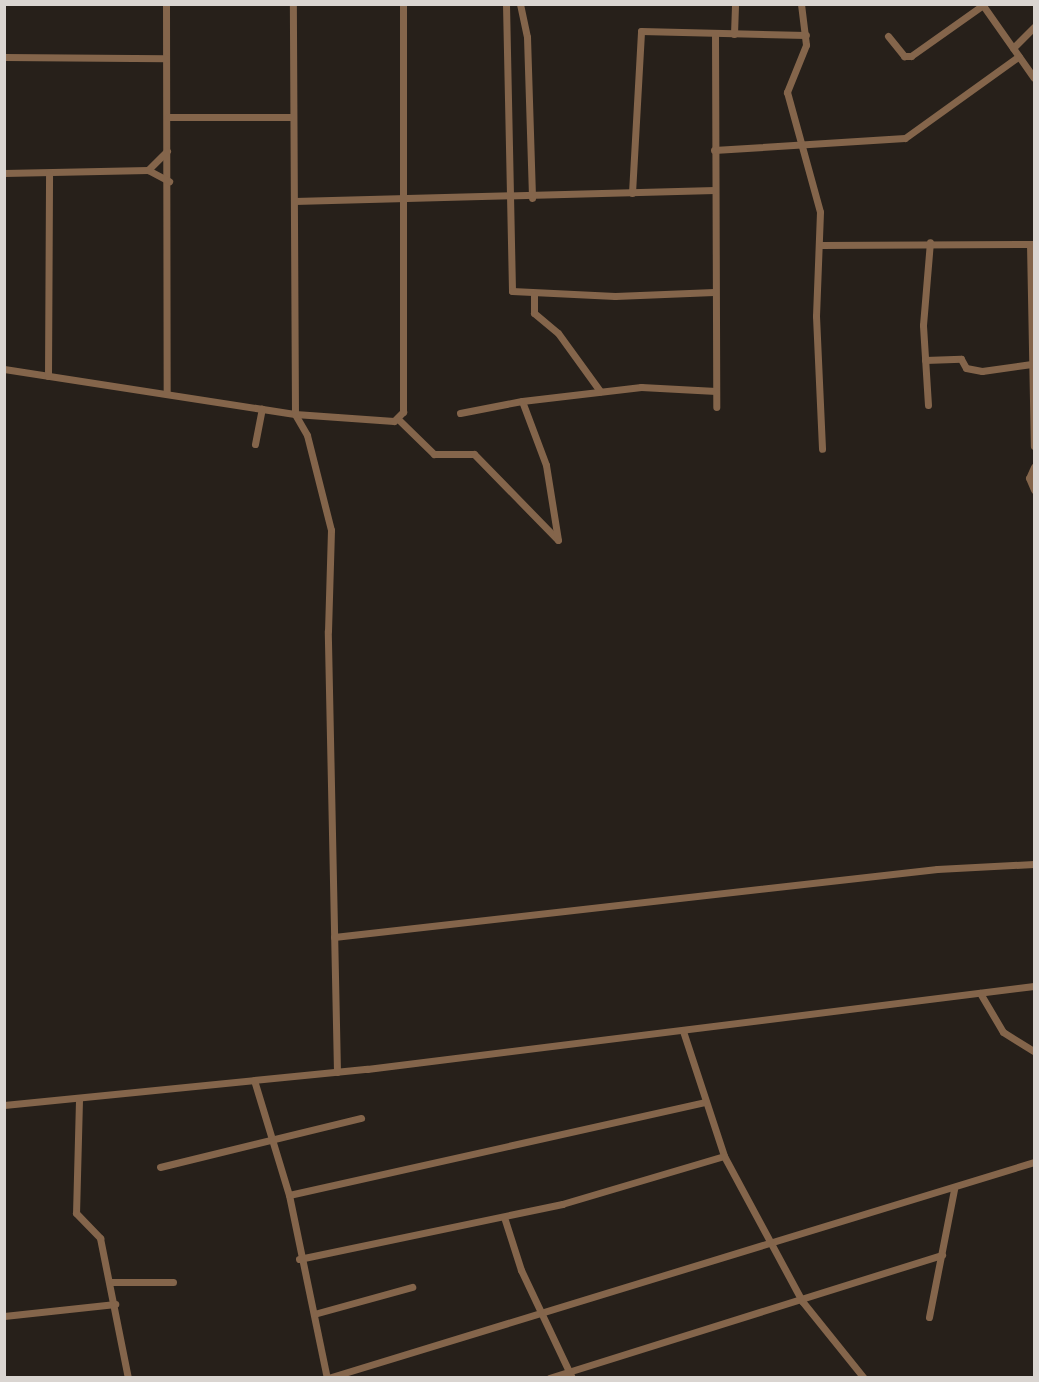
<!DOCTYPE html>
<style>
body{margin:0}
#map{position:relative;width:1039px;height:1382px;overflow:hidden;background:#27201a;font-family:Manrope,sans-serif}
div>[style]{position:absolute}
.minor>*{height:7px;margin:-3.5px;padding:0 3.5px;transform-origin:3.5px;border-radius:3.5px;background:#84654b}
span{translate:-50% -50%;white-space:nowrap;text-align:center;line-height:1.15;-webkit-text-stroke:6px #0e0b08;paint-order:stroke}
.frame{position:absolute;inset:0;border:6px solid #dad5d1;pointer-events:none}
</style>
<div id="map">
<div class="minor">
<div style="left:166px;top:4px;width:390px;rotate:89.9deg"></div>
<div style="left:506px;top:4px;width:287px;rotate:88.8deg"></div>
<div style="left:512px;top:291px;width:103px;rotate:2.8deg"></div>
<div style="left:615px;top:296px;width:99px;rotate:-2.3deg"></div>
<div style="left:520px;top:4px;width:34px;rotate:78deg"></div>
<div style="left:527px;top:37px;width:161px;rotate:88.2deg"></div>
<div style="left:801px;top:4px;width:41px;rotate:83deg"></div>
<div style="left:806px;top:45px;width:51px;rotate:112deg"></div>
<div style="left:787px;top:92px;width:124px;rotate:74.6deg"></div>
<div style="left:820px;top:212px;width:104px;rotate:92.2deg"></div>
<div style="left:816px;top:316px;width:133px;rotate:87.4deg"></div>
<div style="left:982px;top:4px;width:90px;rotate:54.9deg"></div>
<div style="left:715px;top:33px;width:374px;rotate:89.8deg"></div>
<div style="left:734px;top:34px;width:30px;rotate:-88deg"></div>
<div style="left:888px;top:36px;width:26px;rotate:51deg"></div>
<div style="left:904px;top:56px;width:7px"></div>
<div style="left:911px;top:56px;width:88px;rotate:-35.3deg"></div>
<div style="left:1013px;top:48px;width:30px;rotate:-45deg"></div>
<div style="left:4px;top:57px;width:162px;rotate:0.4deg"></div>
<div style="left:168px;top:117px;width:125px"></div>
<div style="left:714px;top:150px;width:191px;rotate:-3.6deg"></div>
<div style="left:905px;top:138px;width:140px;rotate:-35.7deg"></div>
<div style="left:167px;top:151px;width:27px;rotate:135deg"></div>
<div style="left:148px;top:170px;width:24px;rotate:28deg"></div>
<div style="left:4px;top:173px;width:144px;rotate:-1.2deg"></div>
<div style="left:632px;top:193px;width:162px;rotate:-86.8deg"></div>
<div style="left:641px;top:31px;width:165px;rotate:1.4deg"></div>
<div style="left:294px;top:201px;width:421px;rotate:-1.5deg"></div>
<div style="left:1030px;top:244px;width:202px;rotate:88.9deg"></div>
<div style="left:821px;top:245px;width:213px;rotate:-0.3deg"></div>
<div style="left:534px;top:294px;width:19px;rotate:90deg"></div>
<div style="left:534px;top:313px;width:31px;rotate:40deg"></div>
<div style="left:558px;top:333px;width:72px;rotate:54.1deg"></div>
<div style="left:925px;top:360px;width:36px;rotate:-2deg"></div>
<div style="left:961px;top:359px;width:10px;rotate:61deg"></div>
<div style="left:966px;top:368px;width:16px;rotate:11deg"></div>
<div style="left:982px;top:371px;width:50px;rotate:-8deg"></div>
<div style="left:4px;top:369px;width:294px;rotate:8.8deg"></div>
<div style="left:295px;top:414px;width:410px;rotate:-90.3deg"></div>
<div style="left:48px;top:376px;width:203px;rotate:-89.7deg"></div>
<div style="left:928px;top:405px;width:80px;rotate:-93.6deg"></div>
<div style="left:923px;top:325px;width:83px;rotate:-85.2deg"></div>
<div style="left:460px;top:413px;width:63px;rotate:-11deg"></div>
<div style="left:399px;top:420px;width:49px;rotate:44.2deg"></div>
<div style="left:434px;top:454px;width:40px"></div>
<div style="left:474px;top:454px;width:120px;rotate:45.7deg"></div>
<div style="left:255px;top:444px;width:36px;rotate:-79deg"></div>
<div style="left:1034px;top:467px;width:12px;rotate:114deg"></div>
<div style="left:1029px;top:478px;width:13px;rotate:67deg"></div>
<div style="left:558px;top:540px;width:76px;rotate:-99.1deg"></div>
<div style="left:546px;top:465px;width:68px;rotate:-110.6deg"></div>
<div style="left:522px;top:401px;width:120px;rotate:-6.7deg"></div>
<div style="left:641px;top:387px;width:75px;rotate:3.1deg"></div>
<div style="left:334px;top:937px;width:607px;rotate:-6.43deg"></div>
<div style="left:937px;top:869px;width:97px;rotate:-3deg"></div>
<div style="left:980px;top:993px;width:45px;rotate:59.5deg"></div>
<div style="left:1003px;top:1032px;width:36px;rotate:32deg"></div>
<div style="left:683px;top:1031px;width:132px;rotate:71.8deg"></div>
<div style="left:724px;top:1156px;width:165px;rotate:61.7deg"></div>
<div style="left:802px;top:1301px;width:99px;rotate:51.2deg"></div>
<div style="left:337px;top:1072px;width:441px;rotate:-91.2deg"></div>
<div style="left:328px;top:631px;width:101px;rotate:-88.3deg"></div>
<div style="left:331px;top:530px;width:98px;rotate:-104.2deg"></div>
<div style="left:307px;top:435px;width:24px;rotate:-120deg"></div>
<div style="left:295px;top:414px;width:99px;rotate:4deg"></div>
<div style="left:394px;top:421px;width:13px;rotate:-45deg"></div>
<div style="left:403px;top:412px;width:408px;rotate:-90deg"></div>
<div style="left:254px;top:1080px;width:120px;rotate:73.1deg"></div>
<div style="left:289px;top:1195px;width:187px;rotate:78.3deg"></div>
<div style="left:79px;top:1100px;width:113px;rotate:91.5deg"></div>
<div style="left:76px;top:1213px;width:35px;rotate:46deg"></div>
<div style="left:100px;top:1238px;width:143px;rotate:78.7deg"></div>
<div style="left:4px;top:1105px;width:365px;rotate:-5.7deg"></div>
<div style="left:367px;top:1069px;width:672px;rotate:-7.09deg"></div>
<div style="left:160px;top:1167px;width:207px;rotate:-13.7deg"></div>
<div style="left:289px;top:1195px;width:427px;rotate:-12.6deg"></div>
<div style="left:504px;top:1217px;width:56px;rotate:72.2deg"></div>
<div style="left:521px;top:1270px;width:119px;rotate:64.7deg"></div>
<div style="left:299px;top:1259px;width:269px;rotate:-11.8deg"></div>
<div style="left:562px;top:1204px;width:169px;rotate:-16.5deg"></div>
<div style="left:110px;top:1282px;width:63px"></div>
<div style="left:314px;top:1314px;width:102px;rotate:-15.4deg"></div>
<div style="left:4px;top:1316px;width:112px;rotate:-6.2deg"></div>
<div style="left:929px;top:1317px;width:130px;rotate:-78.9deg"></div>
<div style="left:328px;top:1378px;width:738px;rotate:-17.01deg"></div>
<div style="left:549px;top:1378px;width:412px;rotate:-17.4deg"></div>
</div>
<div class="frame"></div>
</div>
